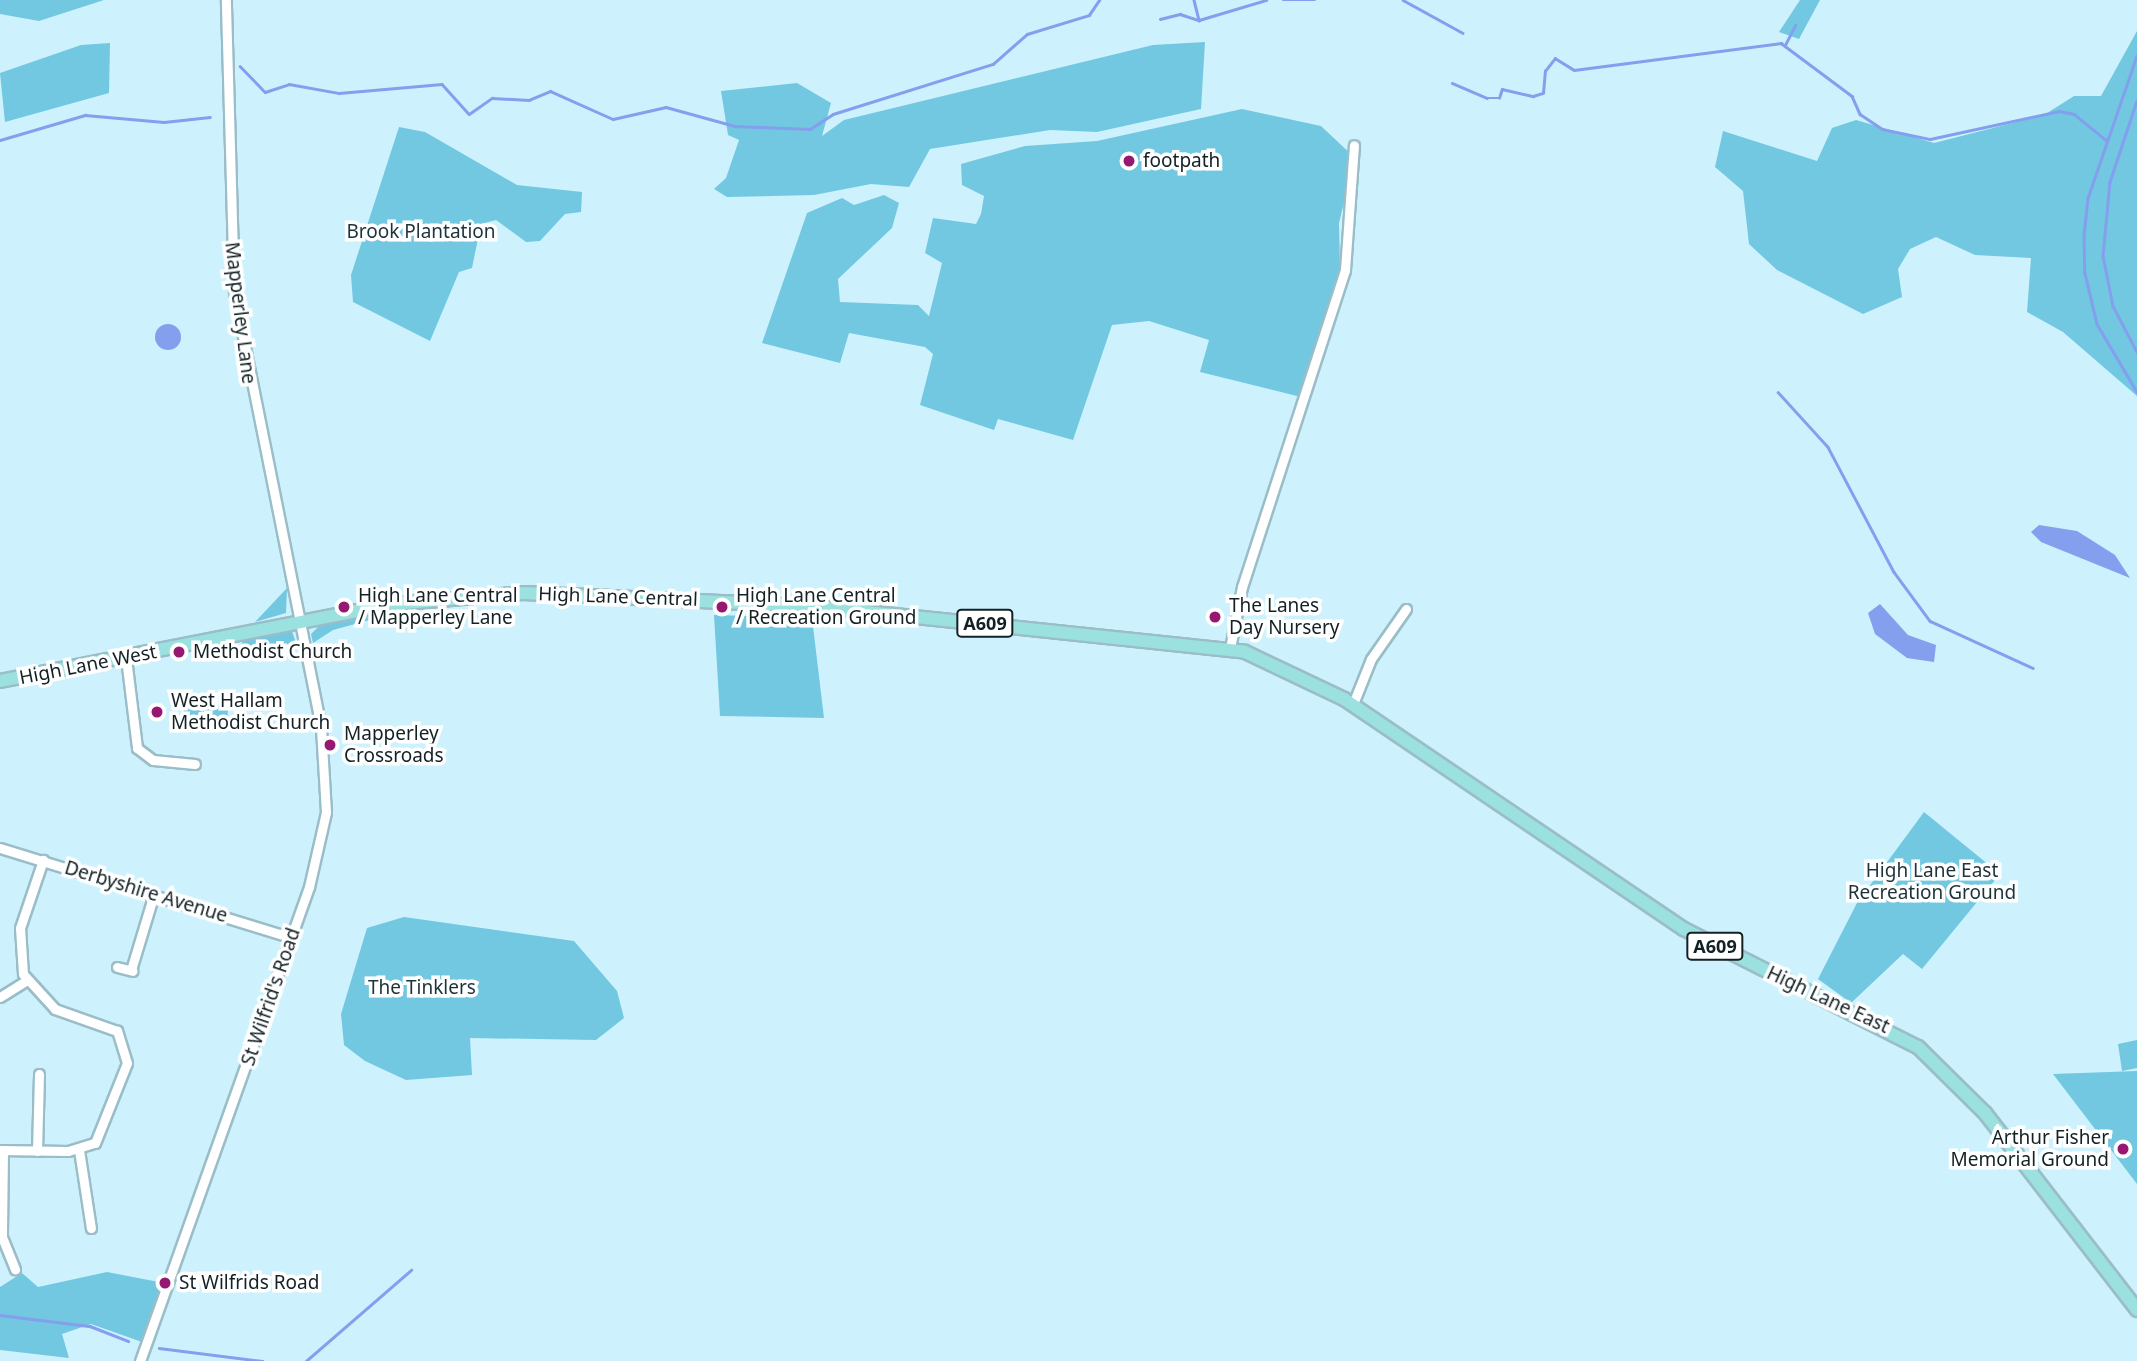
<!DOCTYPE html>
<style>
body{margin:0}
#map{position:relative;width:2137px;height:1361px;overflow:hidden;background:#cdf2fd;font-family:"Noto Sans",sans-serif}
div>[style]{position:absolute}
.green>*{inset:0;background:#72c8e0}
.water>*{inset:0;background:#839fee}
.round{border-radius:50%}
.stream>*{height:2.5px;margin:-1.25px;padding:0 1.25px;transform-origin:1.25px;border-radius:1.25px;background:#839fee}
.roads{filter:drop-shadow(2px 0 #9abdc8) drop-shadow(-2px 0 #9abdc8) drop-shadow(0 2px #9abdc8) drop-shadow(0 -2px #9abdc8)}
.minor>*{height:9px;margin:-4.5px;padding:0 4.5px;transform-origin:4.5px;border-radius:4.5px;background:#fff}
.major>*{height:12px;margin:-6px;padding:0 6px;transform-origin:6px;border-radius:6px;background:#9be1df}
.dots>*{width:19px;height:19px;translate:-50% -50%;box-sizing:border-box;border:4px solid #fff;border-radius:50%}
span{translate:-50% -50%;white-space:nowrap;text-align:center;line-height:1.15;-webkit-text-stroke:7px #fff;paint-order:stroke}
.shield-label span{padding:2px 5px;background:#fff;border:2px solid;border-radius:5px;-webkit-text-stroke-width:0}
.shield-label{font-size:18px;color:#132125;font-weight:700}
.poi-label{font-size:19px;color:#132125}
.left{translate:0 -50%;text-align:left}
.right{translate:-100% -50%;text-align:right}
.park-label{font-size:19px;color:#1d3339}
.street-label{font-size:19px;color:#132125}
</style>
<div id="map">
<div class="green">
<div style="clip-path:polygon(0 0,104px 0,39px 21px,0 14px)"></div>
<div style="clip-path:polygon(1800px 0,1820px 0,1799px 39px,1779px 32px)"></div>
<div style="clip-path:polygon(2137px 31px,2137px 396px,2063px 332px,2027px 312px,2031px 258px,1975px 255px,1936px 237px,1910px 249px,1898px 269px,1902px 297px,1863px 314px,1777px 270px,1749px 244px,1743px 191px,1715px 167px,1723px 131px,1817px 161px,1832px 128px,1856px 120px,1934px 143px,2044px 115px,2074px 96px,2101px 96px)"></div>
<div style="clip-path:polygon(1205px 42px,1201px 109px,1097px 132px,1050px 130px,930px 149px,909px 187px,871px 184px,814px 195px,727px 197px,714px 189px,726px 178px,739px 140px,728px 135px,721px 91px,797px 83px,831px 103px,822px 136px,844px 120px,1153px 45px)"></div>
<div style="clip-path:polygon(110px 43px,109px 93px,5px 122px,0 73px,81px 45px)"></div>
<div style="clip-path:polygon(1242px 109px,1321px 126px,1355px 158px,1339px 223px,1340px 268px,1301px 397px,1200px 372px,1209px 340px,1149px 321px,1112px 325px,1073px 440px,998px 419px,994px 430px,920px 405px,933px 354px,925px 347px,849px 333px,840px 363px,762px 343px,807px 213px,842px 198px,854px 205px,884px 195px,899px 203px,892px 228px,838px 279px,840px 302px,918px 305px,929px 316px,942px 263px,925px 253px,933px 218px,976px 224px,981px 214px,984px 196px,962px 185px,961px 164px,1025px 146px,1097px 141px)"></div>
<div style="clip-path:polygon(399px 127px,425px 132px,517px 185px,582px 192px,581px 212px,565px 214px,540px 241px,526px 242px,496px 220px,481px 224px,472px 268px,459px 272px,430px 341px,353px 302px,351px 275px)"></div>
<div style="clip-path:polygon(287px 588px,286px 613px,255px 622px)"></div>
<div style="clip-path:polygon(399px 612px,333px 630px,313px 643px,311px 634px,319px 626px)"></div>
<div style="clip-path:polygon(714px 615px,812px 618px,824px 718px,720px 716px)"></div>
<div style="clip-path:polygon(292px 631px,296px 643px,243px 650px,242px 641px)"></div>
<div style="clip-path:polygon(204px 703px,228px 707px,227px 727px,183px 725px,184px 706px,203px 712px)"></div>
<div style="clip-path:polygon(1924px 812px,2000px 874px,1922px 969px,1903px 954px,1851px 1003px,1818px 979px,1857px 903px)"></div>
<div style="clip-path:polygon(404px 917px,574px 941px,617px 991px,624px 1018px,596px 1040px,470px 1038px,472px 1075px,406px 1080px,365px 1061px,344px 1045px,341px 1014px,367px 928px)"></div>
<div style="clip-path:polygon(2137px 1040px,2137px 1068px,2122px 1071px,2118px 1044px)"></div>
<div style="clip-path:polygon(2137px 1071px,2137px 1184px,2053px 1074px)"></div>
<div style="clip-path:polygon(22px 1273px,38px 1287px,107px 1272px,164px 1283px,142px 1342px,91px 1324px,62px 1334px,69px 1358px,0 1350px,0 1287px)"></div>
</div>
<div class="water">
<div class="round" style="left:155px;top:324px;width:26px;height:26px"></div>
<div style="clip-path:polygon(2039px 525px,2077px 531px,2115px 555px,2130px 578px,2041px 542px,2031px 532px)"></div>
<div style="clip-path:polygon(1880px 604px,1908px 635px,1936px 645px,1934px 662px,1907px 658px,1875px 634px,1868px 613px)"></div>
</div>
<div class="stream">
<div style="left:1194px;top:0;width:21px;rotate:76deg"></div>
<div style="left:1283px;top:0;width:32px"></div>
<div style="left:1403px;top:0;width:68px;rotate:28.8deg"></div>
<div style="left:1160px;top:19px;width:21px;rotate:-14deg"></div>
<div style="left:1180px;top:14px;width:20px;rotate:18deg"></div>
<div style="left:1199px;top:20px;width:70px;rotate:-16.6deg"></div>
<div style="left:1785px;top:45px;width:22px;rotate:-63deg"></div>
<div style="left:2137px;top:56px;width:150px;rotate:109deg"></div>
<div style="left:2088px;top:198px;width:36px;rotate:96deg"></div>
<div style="left:2084px;top:234px;width:39px;rotate:89deg"></div>
<div style="left:2085px;top:273px;width:52px;rotate:76.8deg"></div>
<div style="left:2097px;top:324px;width:79px;rotate:59.5deg"></div>
<div style="left:240px;top:66px;width:36px;rotate:46deg"></div>
<div style="left:265px;top:92px;width:25px;rotate:-18deg"></div>
<div style="left:289px;top:84px;width:51px;rotate:10.2deg"></div>
<div style="left:339px;top:93px;width:103px;rotate:-5deg"></div>
<div style="left:442px;top:84px;width:40px;rotate:48deg"></div>
<div style="left:469px;top:114px;width:28px;rotate:-35deg"></div>
<div style="left:492px;top:98px;width:37px;rotate:3deg"></div>
<div style="left:529px;top:100px;width:23px;rotate:-23deg"></div>
<div style="left:550px;top:91px;width:69px;rotate:24deg"></div>
<div style="left:613px;top:119px;width:54px;rotate:-12.8deg"></div>
<div style="left:666px;top:107px;width:72px;rotate:15.4deg"></div>
<div style="left:735px;top:126px;width:75px;rotate:2.3deg"></div>
<div style="left:810px;top:129px;width:27px;rotate:-33deg"></div>
<div style="left:833px;top:114px;width:168px;rotate:-17.4deg"></div>
<div style="left:993px;top:64px;width:45px;rotate:-41.4deg"></div>
<div style="left:1027px;top:34px;width:65px;rotate:-17deg"></div>
<div style="left:1089px;top:15px;width:18px;rotate:-56deg"></div>
<div style="left:1452px;top:83px;width:38px;rotate:23deg"></div>
<div style="left:1487px;top:98px;width:12px"></div>
<div style="left:1499px;top:98px;width:9px;rotate:-72deg"></div>
<div style="left:1502px;top:89px;width:32px;rotate:13deg"></div>
<div style="left:1533px;top:96px;width:10px;rotate:-17deg"></div>
<div style="left:1543px;top:93px;width:22px;rotate:-85deg"></div>
<div style="left:1545px;top:71px;width:16px;rotate:-52deg"></div>
<div style="left:1555px;top:58px;width:22px;rotate:32deg"></div>
<div style="left:1574px;top:70px;width:209px;rotate:-7.4deg"></div>
<div style="left:1781px;top:43px;width:89px;rotate:36.7deg"></div>
<div style="left:1852px;top:96px;width:20px;rotate:66deg"></div>
<div style="left:1860px;top:114px;width:27px;rotate:34deg"></div>
<div style="left:1882px;top:129px;width:49px;rotate:11.8deg"></div>
<div style="left:1930px;top:139px;width:132px;rotate:-12.2deg"></div>
<div style="left:2059px;top:111px;width:15px;rotate:11deg"></div>
<div style="left:2074px;top:114px;width:41px;rotate:39.1deg"></div>
<div style="left:2137px;top:101px;width:85px;rotate:108.4deg"></div>
<div style="left:2110px;top:182px;width:74px;rotate:95.4deg"></div>
<div style="left:2103px;top:256px;width:51px;rotate:78.7deg"></div>
<div style="left:2113px;top:306px;width:52px;rotate:62.4deg"></div>
<div style="left:0;top:140px;width:89px;rotate:-16.4deg"></div>
<div style="left:85px;top:115px;width:79px;rotate:5.1deg"></div>
<div style="left:164px;top:122px;width:46px;rotate:-6.2deg"></div>
<div style="left:1778px;top:392px;width:74px;rotate:47.7deg"></div>
<div style="left:1828px;top:447px;width:141px;rotate:62.2deg"></div>
<div style="left:1894px;top:572px;width:61px;rotate:53.7deg"></div>
<div style="left:1930px;top:621px;width:113px;rotate:24.5deg"></div>
<div style="left:0;top:1315px;width:91px;rotate:7deg"></div>
<div style="left:90px;top:1326px;width:41px;rotate:21.5deg"></div>
<div style="left:159px;top:1348px;width:104px;rotate:7.2deg"></div>
<div style="left:306px;top:1361px;width:139px;rotate:-40.9deg"></div>
</div>
<div class="roads">
<div class="minor">
<div style="left:1230px;top:648px;width:62px;rotate:-78.9deg"></div>
<div style="left:1242px;top:587px;width:333px;rotate:-72deg"></div>
<div style="left:1345px;top:270px;width:125px;rotate:-85.9deg"></div>
<div style="left:126px;top:658px;width:91px;rotate:83deg"></div>
<div style="left:137px;top:748px;width:20px;rotate:37deg"></div>
<div style="left:153px;top:760px;width:42px;rotate:5.4deg"></div>
<div style="left:1353px;top:704px;width:48px;rotate:-68.2deg"></div>
<div style="left:1371px;top:659px;width:61px;rotate:-55deg"></div>
<div style="left:0;top:848px;width:306px;rotate:17.1deg"></div>
<div style="left:117px;top:967px;width:16px;rotate:14deg"></div>
<div style="left:131px;top:970px;width:79px;rotate:-73.2deg"></div>
<div style="left:0;top:997px;width:32px;rotate:-32deg"></div>
<div style="left:0;top:1150px;width:68px;rotate:0.8deg"></div>
<div style="left:68px;top:1151px;width:28px;rotate:-17deg"></div>
<div style="left:95px;top:1143px;width:86px;rotate:-68.2deg"></div>
<div style="left:127px;top:1063px;width:34px;rotate:-107deg"></div>
<div style="left:117px;top:1031px;width:66px;rotate:-160.5deg"></div>
<div style="left:55px;top:1009px;width:47px;rotate:-132.4deg"></div>
<div style="left:23px;top:974px;width:46px;rotate:-93.7deg"></div>
<div style="left:20px;top:928px;width:72px;rotate:-71.3deg"></div>
<div style="left:3px;top:1150px;width:87px;rotate:90.7deg"></div>
<div style="left:2px;top:1237px;width:35px;rotate:68deg"></div>
<div style="left:79px;top:1150px;width:79px;rotate:81.3deg"></div>
<div style="left:37px;top:1151px;width:77px;rotate:-88.5deg"></div>
<div style="left:140px;top:1361px;width:503px;rotate:-70.38deg"></div>
<div style="left:309px;top:887px;width:77px;rotate:-77.2deg"></div>
<div style="left:326px;top:812px;width:85px;rotate:-93.4deg"></div>
<div style="left:321px;top:727px;width:444px;rotate:-101.3deg"></div>
<div style="left:234px;top:292px;width:292px;rotate:-91.6deg"></div>
</div>
<div class="major">
<div style="left:0;top:681px;width:400px;rotate:-11.1deg"></div>
<div style="left:393px;top:604px;width:130px;rotate:-4.8deg"></div>
<div style="left:523px;top:593px;width:287px;rotate:2.6deg"></div>
<div style="left:810px;top:606px;width:437px;rotate:6deg"></div>
<div style="left:1245px;top:652px;width:110px;rotate:25.4deg"></div>
<div style="left:1344px;top:699px;width:410px;rotate:34.1deg"></div>
<div style="left:1684px;top:929px;width:262px;rotate:26.8deg"></div>
<div style="left:1918px;top:1047px;width:94px;rotate:44.6deg"></div>
<div style="left:1985px;top:1113px;width:249px;rotate:52.3deg"></div>
</div>
</div>
<div class="dots">
<div style="left:1129px;top:161px;background:#961871"></div>
<div style="left:344px;top:607px;background:#961871"></div>
<div style="left:722px;top:607px;background:#961871"></div>
<div style="left:1215px;top:617px;background:#961871"></div>
<div style="left:179px;top:652px;background:#961871"></div>
<div style="left:157px;top:712px;background:#961871"></div>
<div style="left:330px;top:745px;background:#961871"></div>
<div style="left:2123px;top:1149px;background:#961871"></div>
<div style="left:165px;top:1283px;background:#961871"></div>
</div>
<div class="shield-label">
<span style="left:985px;top:623px">A609</span>
<span style="left:1715px;top:946px">A609</span>
</div>
<div class="poi-label">
<span class="left" style="left:1143px;top:161px">footpath</span>
<span class="left" style="left:358px;top:607px">High Lane Central<br>/ Mapperley Lane</span>
<span class="left" style="left:736px;top:607px">High Lane Central<br>/ Recreation Ground</span>
<span class="left" style="left:1229px;top:617px">The Lanes<br>Day Nursery</span>
<span class="left" style="left:193px;top:652px">Methodist Church</span>
<span class="left" style="left:171px;top:712px">West Hallam<br>Methodist Church</span>
<span class="left" style="left:344px;top:745px">Mapperley<br>Crossroads</span>
<span class="right" style="left:2109px;top:1149px">Arthur Fisher<br>Memorial Ground</span>
<span class="left" style="left:179px;top:1283px">St Wilfrids Road</span>
</div>
<div class="park-label">
<span style="left:421px;top:232px">Brook Plantation</span>
<span style="left:1932px;top:882px">High Lane East<br>Recreation Ground</span>
<span style="left:422px;top:988px">The Tinklers</span>
</div>
<div class="street-label">
<span style="left:240px;top:313px;rotate:83deg">Mapperley Lane</span>
<span style="left:618px;top:597px;rotate:2deg">High Lane Central</span>
<span style="left:88px;top:665px;rotate:-11deg">High Lane West</span>
<span style="left:146px;top:892px;rotate:17deg">Derbyshire Avenue</span>
<span style="left:271px;top:997px;rotate:-71deg">St Wilfrid's Road</span>
<span style="left:1828px;top:1000px;rotate:25deg">High Lane East</span>
</div>
</div>
